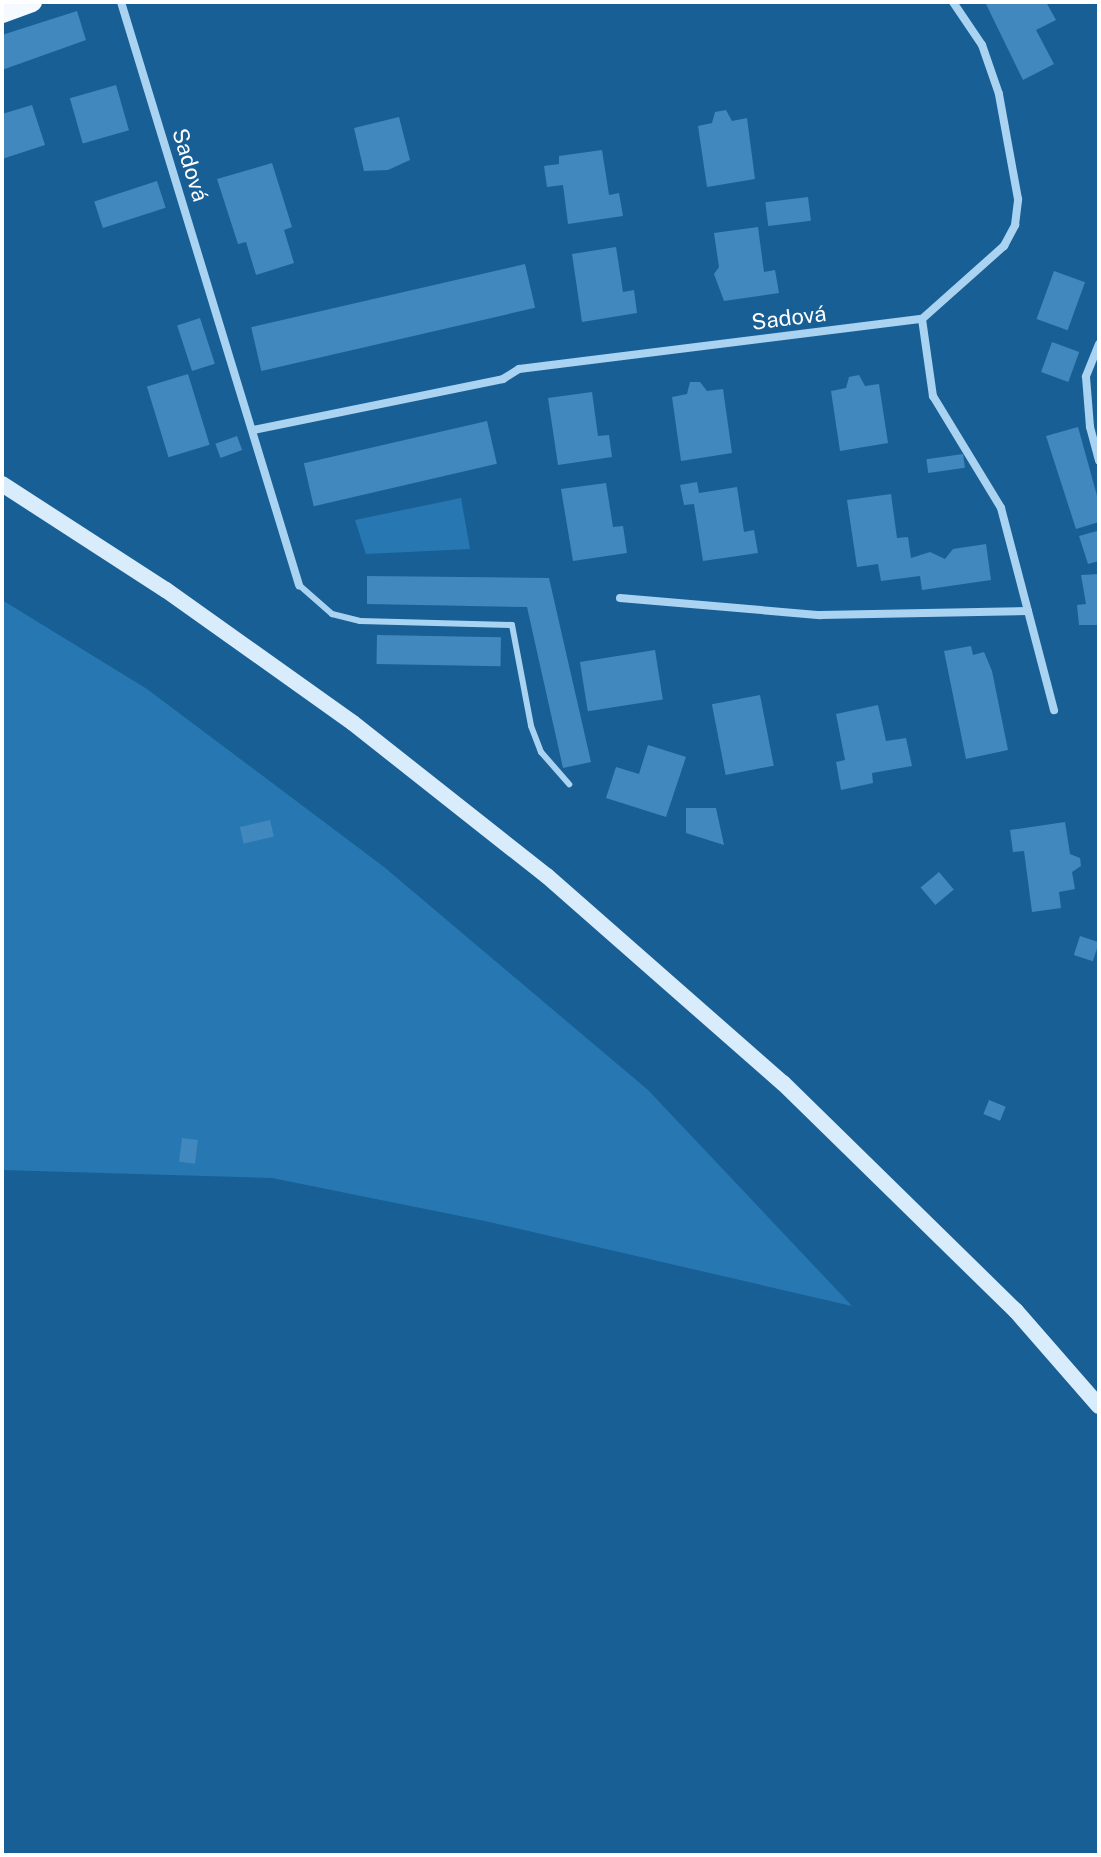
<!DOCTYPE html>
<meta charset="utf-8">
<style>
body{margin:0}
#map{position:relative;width:1101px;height:1857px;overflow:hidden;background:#185f96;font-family:"Public Sans",sans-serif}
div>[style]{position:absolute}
.green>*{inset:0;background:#2778b2}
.building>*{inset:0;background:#4088bd;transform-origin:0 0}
.service>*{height:6px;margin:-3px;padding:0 3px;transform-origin:3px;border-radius:3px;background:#aad3f1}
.minor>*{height:8px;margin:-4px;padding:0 4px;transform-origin:4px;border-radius:4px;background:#aad3f1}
.secondary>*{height:16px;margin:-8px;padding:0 8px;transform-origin:8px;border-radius:8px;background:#d8ecfb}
.primary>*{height:20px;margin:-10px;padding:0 10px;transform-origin:10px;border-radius:10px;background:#f4faff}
span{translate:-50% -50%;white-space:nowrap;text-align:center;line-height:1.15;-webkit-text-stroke:6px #185f96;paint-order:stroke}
.street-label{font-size:22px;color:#fff}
.frame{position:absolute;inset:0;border:4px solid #fff;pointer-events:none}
</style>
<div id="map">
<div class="green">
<div style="clip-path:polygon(461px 498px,470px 549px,366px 554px,355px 520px)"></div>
<div style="clip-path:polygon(2px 600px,147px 689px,384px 867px,648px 1090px,852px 1306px,485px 1221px,272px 1178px,2px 1170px)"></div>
</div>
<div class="building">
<div style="clip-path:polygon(985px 2px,1046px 2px,1056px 20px,1036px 30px,1054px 64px,1023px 80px)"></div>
<div style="clip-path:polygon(77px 11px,86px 40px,2px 70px,2px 35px)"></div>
<div style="left:116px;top:85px;width:47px;height:48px;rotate:74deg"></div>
<div style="clip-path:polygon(32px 105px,45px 145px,2px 159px,2px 114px)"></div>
<div style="clip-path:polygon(726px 110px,732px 121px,747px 118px,755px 179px,707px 187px,698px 126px,712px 123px,715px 112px)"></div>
<div style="clip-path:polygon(399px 117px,410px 160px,388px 170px,364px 171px,354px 128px)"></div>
<div style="clip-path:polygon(602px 150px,609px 195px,619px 193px,623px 216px,568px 224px,563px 185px,547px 187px,544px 166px,559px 164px,559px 156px)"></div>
<div style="clip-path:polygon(272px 163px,292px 227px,284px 230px,294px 263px,256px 275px,246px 242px,238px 244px,217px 179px)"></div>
<div style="left:157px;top:181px;width:28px;height:66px;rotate:72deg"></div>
<div style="left:808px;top:197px;width:24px;height:43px;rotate:83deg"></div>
<div style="clip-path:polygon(758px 227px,764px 272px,775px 270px,779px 293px,724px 301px,714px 274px,719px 267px,714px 233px)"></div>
<div style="clip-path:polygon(616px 247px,623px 292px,634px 290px,637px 313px,582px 322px,572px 254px)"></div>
<div style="left:525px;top:264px;width:45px;height:281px;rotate:77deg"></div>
<div style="left:1054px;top:271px;width:33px;height:51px;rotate:20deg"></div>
<div style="left:200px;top:318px;width:48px;height:24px;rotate:72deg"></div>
<div style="left:1052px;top:342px;width:29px;height:32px;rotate:20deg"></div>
<div style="left:188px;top:374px;width:74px;height:43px;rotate:73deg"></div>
<div style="clip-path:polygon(859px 375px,865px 386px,879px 384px,888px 443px,840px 451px,831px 391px,846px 388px,849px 377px)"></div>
<div style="clip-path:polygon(690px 382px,700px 382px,707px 391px,723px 389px,732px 453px,681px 461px,672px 397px,687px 394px)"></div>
<div style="clip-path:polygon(592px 392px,598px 436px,609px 435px,612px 457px,558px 465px,548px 398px)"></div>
<div style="left:487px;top:421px;width:44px;height:188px;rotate:77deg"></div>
<div style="clip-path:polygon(1078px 427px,1099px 503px,1099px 522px,1076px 529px,1046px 436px)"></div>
<div style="left:237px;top:436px;width:15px;height:23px;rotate:70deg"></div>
<div style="left:963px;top:454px;width:14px;height:37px;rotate:82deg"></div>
<div style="clip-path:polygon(697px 482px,699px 493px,737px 487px,744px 532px,754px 530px,758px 553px,703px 561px,694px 504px,684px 505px,680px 485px)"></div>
<div style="clip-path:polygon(606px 483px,613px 527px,623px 526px,627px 553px,573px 561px,561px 489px)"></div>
<div style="clip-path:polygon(891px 494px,897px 538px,908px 537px,911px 558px,930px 552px,945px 559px,953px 549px,986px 544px,991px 580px,922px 590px,920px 576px,881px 581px,878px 564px,857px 567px,847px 500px)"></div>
<div style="clip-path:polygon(1097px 531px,1099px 561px,1088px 564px,1079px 536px)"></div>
<div style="clip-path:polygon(1099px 574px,1099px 625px,1079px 625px,1077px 605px,1086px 604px,1081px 575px)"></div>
<div style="clip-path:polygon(367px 576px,549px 578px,591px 762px,563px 768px,527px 607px,367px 604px)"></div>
<div style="left:377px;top:635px;width:124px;height:29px;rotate:1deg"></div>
<div style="clip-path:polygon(971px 646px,973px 655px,984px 652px,992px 671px,1008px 750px,966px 759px,944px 651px)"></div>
<div style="left:655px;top:650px;width:50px;height:76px;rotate:81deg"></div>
<div style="left:760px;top:695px;width:72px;height:49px;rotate:79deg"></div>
<div style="clip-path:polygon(878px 705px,886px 741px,906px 738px,912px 766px,872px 773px,873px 783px,841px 790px,836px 762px,845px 760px,836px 714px)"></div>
<div style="clip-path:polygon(648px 745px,686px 757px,666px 817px,606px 798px,616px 767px,639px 774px)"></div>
<div style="clip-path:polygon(686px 808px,716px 808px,724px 845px,686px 833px)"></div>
<div style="left:270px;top:820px;width:17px;height:31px;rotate:77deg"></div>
<div style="clip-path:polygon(1065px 822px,1070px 854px,1080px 858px,1081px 866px,1072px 872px,1075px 889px,1059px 892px,1061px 908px,1032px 912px,1024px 851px,1013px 852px,1010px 830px)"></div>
<div style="left:939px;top:872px;width:23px;height:24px;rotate:50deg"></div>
<div style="left:1080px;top:936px;width:20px;height:20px;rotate:18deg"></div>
<div style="left:989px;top:1100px;width:18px;height:15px;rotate:22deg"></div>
<div style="left:182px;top:1138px;width:16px;height:24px;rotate:7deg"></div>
</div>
<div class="service">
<div style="left:299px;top:585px;width:44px;rotate:41.3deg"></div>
<div style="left:332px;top:614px;width:29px;rotate:14deg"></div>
<div style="left:360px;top:621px;width:152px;rotate:1.5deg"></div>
<div style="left:512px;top:625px;width:103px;rotate:79.3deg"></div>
<div style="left:531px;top:726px;width:28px;rotate:69deg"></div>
<div style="left:541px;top:752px;width:43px;rotate:48.8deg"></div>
</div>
<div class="minor">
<div style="left:121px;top:2px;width:610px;rotate:73.02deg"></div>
<div style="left:922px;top:319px;width:78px;rotate:81.9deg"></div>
<div style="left:933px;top:396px;width:131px;rotate:58.7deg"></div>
<div style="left:1001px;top:508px;width:209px;rotate:75.3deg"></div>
<div style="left:922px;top:319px;width:110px;rotate:-41.7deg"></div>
<div style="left:1004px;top:246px;width:24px;rotate:-62deg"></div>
<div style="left:1015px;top:225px;width:26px;rotate:-83deg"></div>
<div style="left:1018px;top:199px;width:107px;rotate:-100.3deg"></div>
<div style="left:999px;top:94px;width:52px;rotate:-109.1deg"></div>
<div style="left:982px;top:45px;width:52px;rotate:-124deg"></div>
<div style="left:1099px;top:344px;width:35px;rotate:112deg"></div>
<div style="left:1086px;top:377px;width:50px;rotate:85.4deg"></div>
<div style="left:1090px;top:427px;width:35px;rotate:75deg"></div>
<div style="left:253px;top:430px;width:255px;rotate:-11.5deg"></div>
<div style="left:503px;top:379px;width:19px;rotate:-32deg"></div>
<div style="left:519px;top:369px;width:406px;rotate:-7.1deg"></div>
<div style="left:620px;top:598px;width:201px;rotate:4.9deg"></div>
<div style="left:820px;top:615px;width:208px;rotate:-1.1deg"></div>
</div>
<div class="secondary">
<div style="left:2px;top:484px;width:195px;rotate:32.9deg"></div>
<div style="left:166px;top:590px;width:229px;rotate:35.4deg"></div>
<div style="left:353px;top:723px;width:247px;rotate:38.3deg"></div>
<div style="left:547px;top:876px;width:314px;rotate:41.3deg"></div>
<div style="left:783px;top:1083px;width:326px;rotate:44.4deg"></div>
<div style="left:1016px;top:1311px;width:126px;rotate:48.9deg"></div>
</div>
<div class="primary">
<div style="left:2px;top:13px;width:32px;rotate:-20deg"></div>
</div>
<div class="street-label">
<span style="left:190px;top:165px;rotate:73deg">Sadová</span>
<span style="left:789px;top:318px;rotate:-7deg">Sadová</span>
</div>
<div class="frame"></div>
</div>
